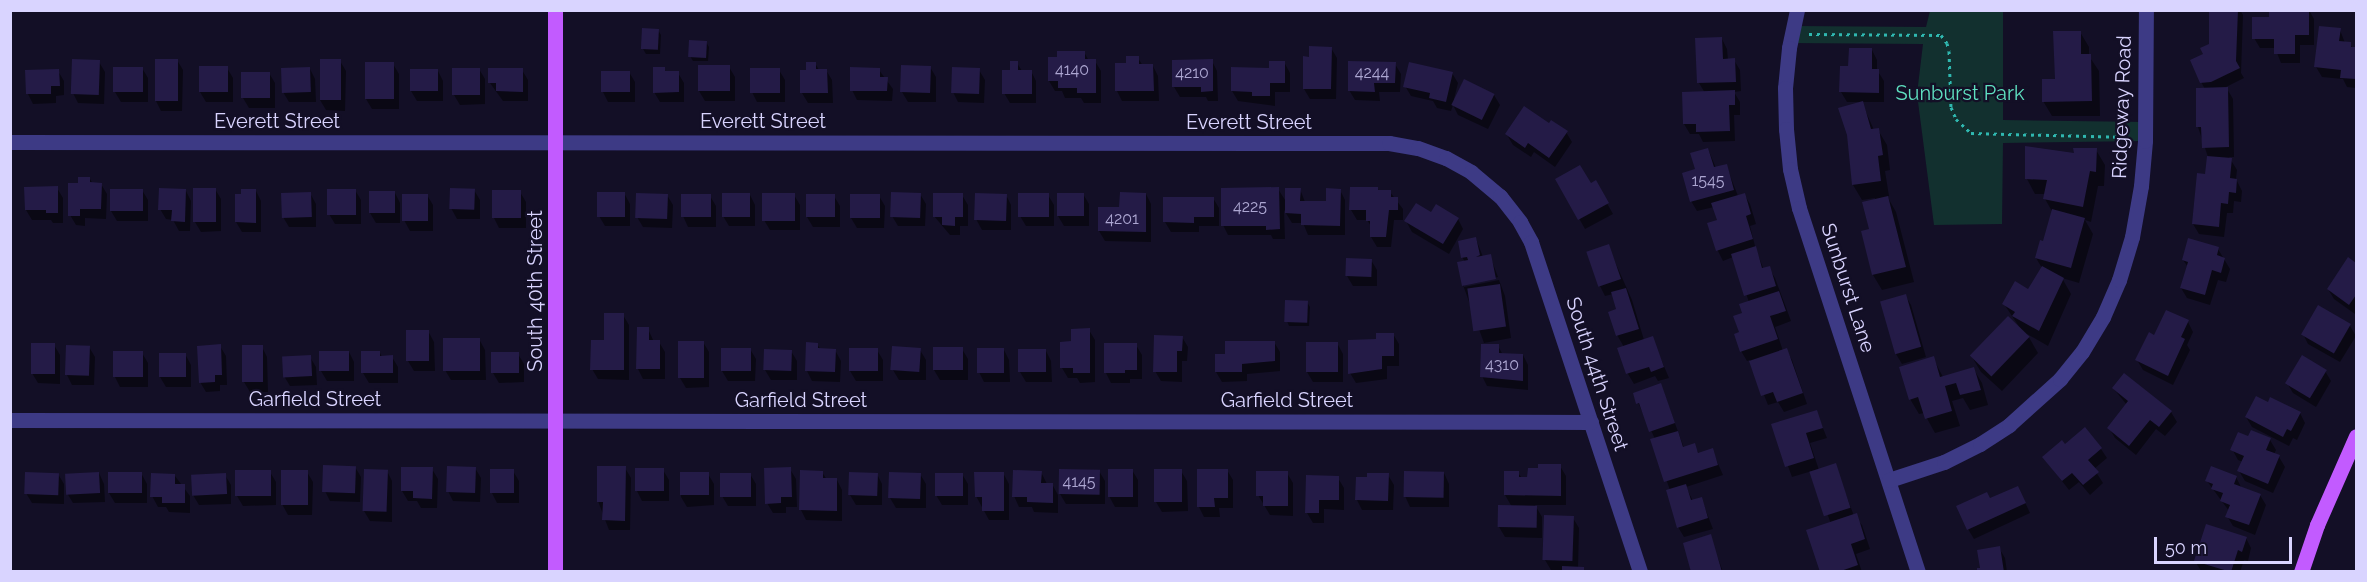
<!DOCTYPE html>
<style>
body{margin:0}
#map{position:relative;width:2367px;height:582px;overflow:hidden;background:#130f26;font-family:Raleway,sans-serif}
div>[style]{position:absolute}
.green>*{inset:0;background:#12302f}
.shadow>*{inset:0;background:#0007}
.building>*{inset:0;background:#241b47;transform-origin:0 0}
.path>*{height:3px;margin-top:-1.5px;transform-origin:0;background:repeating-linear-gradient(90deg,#2fb8b0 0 3px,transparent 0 7.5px)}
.minor>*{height:15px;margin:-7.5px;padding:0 7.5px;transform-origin:7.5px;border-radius:7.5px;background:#3d3a85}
.major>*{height:15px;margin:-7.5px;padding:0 7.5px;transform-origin:7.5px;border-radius:7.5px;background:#c25bff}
span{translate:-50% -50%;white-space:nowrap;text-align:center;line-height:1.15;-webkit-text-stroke:4.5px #130f26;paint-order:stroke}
.number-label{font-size:16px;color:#aca6d1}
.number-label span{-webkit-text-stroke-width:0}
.park-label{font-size:20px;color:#5fe0c0}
.street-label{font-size:20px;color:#d9d4ff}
.frame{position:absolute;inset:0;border:12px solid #d9d4ff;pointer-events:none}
.scale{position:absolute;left:2154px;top:537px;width:138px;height:27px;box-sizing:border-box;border:3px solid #d9d4ff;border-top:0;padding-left:8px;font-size:18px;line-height:21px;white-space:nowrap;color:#d9d4ff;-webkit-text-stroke:4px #130f26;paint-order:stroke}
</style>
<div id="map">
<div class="green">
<div style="clip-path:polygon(1930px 11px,2003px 11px,2003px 120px,2145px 122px,2145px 141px,2003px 143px,2002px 224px,1934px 225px,1917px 94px,1923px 44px,1790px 43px,1794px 26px,1926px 27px)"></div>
</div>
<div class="shadow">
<div style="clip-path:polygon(2052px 10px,2093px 10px,2093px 11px)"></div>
<div style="clip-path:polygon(2210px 10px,2240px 10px,2243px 15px,2241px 73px,2244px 78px,2226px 87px,2233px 99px,2234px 157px,2229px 157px,2237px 170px,2236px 179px,2242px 191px,2241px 202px,2234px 201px,2233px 213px,2227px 213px,2224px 237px,2199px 234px,2193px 224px,2206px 175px,2208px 157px,2198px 127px,2205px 89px,2201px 82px,2205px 55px,2210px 45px)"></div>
<div style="clip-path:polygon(2271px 10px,2309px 10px,2314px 19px,2314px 45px,2300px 45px,2300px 63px,2281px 63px,2275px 48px,2260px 48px,2254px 38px,2271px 19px)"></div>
<div style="clip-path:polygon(658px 30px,661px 35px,660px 54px,646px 54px,643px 49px)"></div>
<div style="clip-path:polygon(2340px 30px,2345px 43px,2356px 49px,2356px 88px,2347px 87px,2343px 79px,2322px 77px,2316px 67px)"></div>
<div style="clip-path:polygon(2080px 32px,2089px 47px,2089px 56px,2099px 71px,2100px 116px,2052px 116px,2043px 101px)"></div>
<div style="clip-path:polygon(1722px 39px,1727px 49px,1728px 60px,1734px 60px,1740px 70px,1741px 91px,1734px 92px,1740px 102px,1740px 115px,1734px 115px,1735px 141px,1703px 142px,1699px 134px,1690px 134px,1684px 124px,1705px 93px,1699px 83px)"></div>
<div style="clip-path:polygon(706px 42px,709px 47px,708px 61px,693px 61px,690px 56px)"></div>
<div style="clip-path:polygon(1331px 48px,1337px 58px,1336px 99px,1310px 99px,1304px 89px,1311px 58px)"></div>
<div style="clip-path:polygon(1872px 50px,1877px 60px,1877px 70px,1884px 81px,1884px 102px,1847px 102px,1841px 92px,1850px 68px)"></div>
<div style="clip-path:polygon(1084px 52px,1089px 61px,1095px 61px,1101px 71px,1101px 103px,1084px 103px,1081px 98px,1065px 98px,1062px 91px,1055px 91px,1049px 81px)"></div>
<div style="clip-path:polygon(1138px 58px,1143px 66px,1153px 66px,1158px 76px,1159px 101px,1122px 101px,1117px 91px,1116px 65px,1128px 65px)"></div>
<div style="clip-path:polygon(177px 60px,183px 70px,182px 111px,161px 111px,156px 101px)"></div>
<div style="clip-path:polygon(340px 61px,346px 71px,345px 111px,326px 110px,320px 100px)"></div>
<div style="clip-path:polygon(1212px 61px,1217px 71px,1218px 101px,1208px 101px,1206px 97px,1180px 97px,1174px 87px)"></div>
<div style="clip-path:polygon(99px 62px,105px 72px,104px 104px,78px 103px,73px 93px)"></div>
<div style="clip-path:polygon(1284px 62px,1290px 73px,1290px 92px,1275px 92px,1275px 106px,1238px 101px,1232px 91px)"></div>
<div style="clip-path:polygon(815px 63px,819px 70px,826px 70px,832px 80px,833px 103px,808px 103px,802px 93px,808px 71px)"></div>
<div style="clip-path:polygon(1017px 63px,1022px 71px,1031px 71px,1036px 81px,1036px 103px,1010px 103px,1004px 93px)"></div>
<div style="clip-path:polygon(393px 64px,399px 74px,399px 109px,372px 109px,366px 99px)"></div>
<div style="clip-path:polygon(1395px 64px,1401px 74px,1400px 92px,1379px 92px,1380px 101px,1355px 100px,1349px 90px)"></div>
<div style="clip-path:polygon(729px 67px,735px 77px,735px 101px,705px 101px,699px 91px)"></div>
<div style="clip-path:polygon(930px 67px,936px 77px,936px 102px,908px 102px,902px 92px)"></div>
<div style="clip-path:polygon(142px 68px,148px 78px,148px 102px,121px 102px,115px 92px)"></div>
<div style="clip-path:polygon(227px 68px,233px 78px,233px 102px,206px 102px,200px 92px)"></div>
<div style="clip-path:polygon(664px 68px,666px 73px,678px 73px,684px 83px,684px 102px,660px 102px,654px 92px)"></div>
<div style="clip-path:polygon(310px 69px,315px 79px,316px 102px,289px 102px,283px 92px)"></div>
<div style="clip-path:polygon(479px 69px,485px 79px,485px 104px,460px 105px,454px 95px)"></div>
<div style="clip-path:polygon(522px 70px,528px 80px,528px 101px,503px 101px,490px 83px)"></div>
<div style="clip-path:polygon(779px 70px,785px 80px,785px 102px,757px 102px,752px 92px)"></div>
<div style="clip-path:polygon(879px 70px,893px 89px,892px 101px,857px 100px,852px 90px)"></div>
<div style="clip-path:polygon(979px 70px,985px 80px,984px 103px,958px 102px,953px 92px)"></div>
<div style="clip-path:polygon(58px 71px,64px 81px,64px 95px,56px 96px,56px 103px,33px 104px,28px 94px)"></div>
<div style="clip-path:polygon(438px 71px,443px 81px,443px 101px,417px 101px,411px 91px)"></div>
<div style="clip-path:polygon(629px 72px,635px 82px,635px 102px,608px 102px,603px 92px)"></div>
<div style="clip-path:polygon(269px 73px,275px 83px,275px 108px,249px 108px,243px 98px)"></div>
<div style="clip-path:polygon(1452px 73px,1458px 83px,1454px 99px,1494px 95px,1500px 105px,1488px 129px,1458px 115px,1453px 105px,1451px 111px,1437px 108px,1433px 101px,1411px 96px,1405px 86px)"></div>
<div style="clip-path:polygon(1862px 103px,1874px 130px,1878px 130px,1887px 145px,1890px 170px,1885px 171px,1889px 196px,1887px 196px,1896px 212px,1914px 282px,1882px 290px,1873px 275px,1871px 230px,1875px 198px,1862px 200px,1853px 185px,1848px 134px)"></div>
<div style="clip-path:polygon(1550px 125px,1566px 132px,1572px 142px,1555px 167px,1534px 152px,1531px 157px,1513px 145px,1507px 135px)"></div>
<div style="clip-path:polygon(1708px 149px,1716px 168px,1726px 165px,1738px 196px,1744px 194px,1750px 204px,1756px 224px,1750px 226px,1756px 250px,1764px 270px,1769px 268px,1775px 278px,1791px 321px,1775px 327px,1783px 351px,1786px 350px,1792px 360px,1807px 404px,1784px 412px,1778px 402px,1768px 405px,1750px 360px,1747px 361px,1741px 351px,1744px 314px,1749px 302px,1733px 257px,1723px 261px,1718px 251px,1709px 224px,1719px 221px,1714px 207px,1697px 211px,1691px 201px,1696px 170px)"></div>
<div style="clip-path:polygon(2096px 150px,2105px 165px,2104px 186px,2098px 186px,2091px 222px,2085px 220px,2093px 234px,2079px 283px,2062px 278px,2071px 294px,2048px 346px,2027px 334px,2038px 353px,2002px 391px,1981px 372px,1972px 357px,2022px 331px,2004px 304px,2029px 291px,2042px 268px,2036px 258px,2044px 243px,2053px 213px,2045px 199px,2045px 194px,2035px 194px,2027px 179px,2075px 154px)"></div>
<div style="clip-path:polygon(90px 179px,93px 184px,101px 184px,107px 194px,106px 219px,85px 218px,85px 226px,76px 225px,70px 215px,80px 184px)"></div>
<div style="clip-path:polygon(1557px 179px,1590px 185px,1595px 182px,1613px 214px,1585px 229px)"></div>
<div style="clip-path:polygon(57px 188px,63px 198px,63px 223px,53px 223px,51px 220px,32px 220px,26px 210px)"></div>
<div style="clip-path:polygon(215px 189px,221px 199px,221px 231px,201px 232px,195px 222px)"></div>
<div style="clip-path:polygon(1278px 189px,1287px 203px,1300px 189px,1305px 202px,1328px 203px,1340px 190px,1345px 200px,1345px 235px,1308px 235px,1303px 223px,1292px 223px,1284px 210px,1285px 239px,1273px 239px,1271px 235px,1228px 235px,1223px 225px)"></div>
<div style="clip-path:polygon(1378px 189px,1379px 192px,1390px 192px,1403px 209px,1403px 220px,1394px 220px,1391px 247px,1377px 247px,1371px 237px,1371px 226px,1367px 220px,1357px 220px,1351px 210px)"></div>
<div style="clip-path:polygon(142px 190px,148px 200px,148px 221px,117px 221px,111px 211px)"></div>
<div style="clip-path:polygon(355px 190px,361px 200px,361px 224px,335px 224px,329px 214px)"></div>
<div style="clip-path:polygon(474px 190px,480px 200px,480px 219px,457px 219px,451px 208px)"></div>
<div style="clip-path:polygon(186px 191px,191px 201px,190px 231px,179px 231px,173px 220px,166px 219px,160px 209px)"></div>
<div style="clip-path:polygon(256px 191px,261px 201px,261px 232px,242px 232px,236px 222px)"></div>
<div style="clip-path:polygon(520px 192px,526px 202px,526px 228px,499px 228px,494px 218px)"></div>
<div style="clip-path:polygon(310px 193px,316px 204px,316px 227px,289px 227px,283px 217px)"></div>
<div style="clip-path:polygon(395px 193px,400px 203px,400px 223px,376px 223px,370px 213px)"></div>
<div style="clip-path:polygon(624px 193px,630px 204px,630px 226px,605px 226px,599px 216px)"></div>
<div style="clip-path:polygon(920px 194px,926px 204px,925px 226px,898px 226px,892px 216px)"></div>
<div style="clip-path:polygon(1083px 194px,1089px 204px,1089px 226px,1064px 226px,1058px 216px)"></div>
<div style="clip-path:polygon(1146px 194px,1151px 204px,1151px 242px,1105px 241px,1099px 231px,1121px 209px)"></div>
<div style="clip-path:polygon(427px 195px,433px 205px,433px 231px,410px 231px,404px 220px)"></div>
<div style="clip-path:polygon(667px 195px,673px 205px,672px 228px,643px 227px,637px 217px)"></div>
<div style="clip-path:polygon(750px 195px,755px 205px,755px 226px,729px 226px,723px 216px)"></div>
<div style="clip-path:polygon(794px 195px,800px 205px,800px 230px,770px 230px,764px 220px)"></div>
<div style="clip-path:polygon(808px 195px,834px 196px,840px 206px,840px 227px,813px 227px,807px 217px)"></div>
<div style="clip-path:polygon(962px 195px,968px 205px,968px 226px,960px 226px,960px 235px,950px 235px,934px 216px)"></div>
<div style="clip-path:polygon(1006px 195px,1011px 205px,1011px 230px,982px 230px,976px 219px)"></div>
<div style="clip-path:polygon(1048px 195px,1054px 205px,1054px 226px,1026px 226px,1020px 216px)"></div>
<div style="clip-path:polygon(710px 196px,716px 206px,716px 227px,688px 227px,683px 216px)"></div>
<div style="clip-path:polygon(879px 196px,885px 206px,884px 228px,857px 228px,851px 218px)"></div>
<div style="clip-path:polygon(1213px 198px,1219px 208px,1219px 226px,1199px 226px,1199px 232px,1171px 232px,1165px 222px)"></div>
<div style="clip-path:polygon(1432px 214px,1458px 219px,1463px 229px,1449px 254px,1412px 232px,1406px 221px)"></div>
<div style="clip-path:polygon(1476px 239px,1483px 257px,1490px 256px,1498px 277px,1464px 284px,1464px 287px,1499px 280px,1505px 296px,1511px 338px,1484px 343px,1463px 285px,1465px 262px,1462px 257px)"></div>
<div style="clip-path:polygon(1608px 246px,1632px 300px,1644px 340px,1652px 338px,1669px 378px,1658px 381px,1655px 376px,1634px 384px,1628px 374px,1619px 349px,1624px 347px,1617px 335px,1618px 310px,1613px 294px,1605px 296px,1600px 286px)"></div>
<div style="clip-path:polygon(2218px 249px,2230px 269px,2226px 282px,2218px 280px,2210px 305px,2187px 298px,2181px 288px,2188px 267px,2183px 260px)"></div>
<div style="clip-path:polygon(2348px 259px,2356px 265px,2355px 314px,2334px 299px,2328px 289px)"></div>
<div style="clip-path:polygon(1348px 260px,1371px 260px,1377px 270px,1377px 286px,1353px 286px,1347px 276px)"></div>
<div style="clip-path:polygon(1905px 295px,1911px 305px,1926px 357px,1902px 364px,1896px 354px)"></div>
<div style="clip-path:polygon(1307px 302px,1310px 307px,1309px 326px,1289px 326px,1287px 321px)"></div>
<div style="clip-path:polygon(623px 315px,629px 325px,629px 380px,598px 379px,592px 369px,605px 342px)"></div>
<div style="clip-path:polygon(2188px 322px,2193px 332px,2187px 345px,2190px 350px,2173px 385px,2143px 370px,2137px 360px,2155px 337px)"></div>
<div style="clip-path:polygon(2350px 326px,2356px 336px,2340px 362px,2308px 344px,2303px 334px)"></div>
<div style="clip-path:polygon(648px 329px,654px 342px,659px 342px,665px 352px,665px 379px,643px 379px,638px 369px)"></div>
<div style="clip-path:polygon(1089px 330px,1095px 340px,1095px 382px,1080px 383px,1077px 378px,1068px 378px,1062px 368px,1073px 343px)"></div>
<div style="clip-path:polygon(428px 331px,434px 342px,435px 371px,414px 371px,408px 361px)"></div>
<div style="clip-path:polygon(1393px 334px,1399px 344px,1399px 366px,1387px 366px,1387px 379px,1356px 383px,1350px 373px,1378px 341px)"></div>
<div style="clip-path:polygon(1182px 337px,1188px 347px,1187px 361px,1182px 361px,1182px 382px,1161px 381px,1155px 371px)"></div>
<div style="clip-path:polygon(479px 339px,485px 350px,486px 380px,451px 380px,445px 370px)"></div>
<div style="clip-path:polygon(703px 342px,709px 352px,709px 387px,686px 388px,680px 378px)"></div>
<div style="clip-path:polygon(1274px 342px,1280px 352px,1280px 371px,1247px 374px,1247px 381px,1222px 382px,1216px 372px)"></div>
<div style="clip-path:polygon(1337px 343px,1343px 354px,1343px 382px,1313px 382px,1307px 372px)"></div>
<div style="clip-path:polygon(808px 344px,817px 344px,821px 350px,835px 350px,841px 361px,840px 382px,812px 381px,807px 371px)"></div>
<div style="clip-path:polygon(54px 345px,60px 355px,60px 384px,38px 383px,32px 373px)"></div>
<div style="clip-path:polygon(1136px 345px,1142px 355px,1142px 379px,1130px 379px,1130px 383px,1111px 383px,1106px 373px)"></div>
<div style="clip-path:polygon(220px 346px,226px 356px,227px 385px,220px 385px,220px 391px,206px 392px,200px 382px)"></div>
<div style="clip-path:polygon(1498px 346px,1503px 355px,1523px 355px,1528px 365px,1528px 390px,1487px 386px,1482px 376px)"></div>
<div style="clip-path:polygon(89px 347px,95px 357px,94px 385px,72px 385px,67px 375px)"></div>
<div style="clip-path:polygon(262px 347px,267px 357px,268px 392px,250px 392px,244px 382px)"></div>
<div style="clip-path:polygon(722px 349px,750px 349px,756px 359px,755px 381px,728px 381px,722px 371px)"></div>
<div style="clip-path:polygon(962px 349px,968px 359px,968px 380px,940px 380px,934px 370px)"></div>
<div style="clip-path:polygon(877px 350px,883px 360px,883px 381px,856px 381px,850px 371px)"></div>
<div style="clip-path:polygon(920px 350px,926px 360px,926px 380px,899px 380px,893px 370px)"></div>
<div style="clip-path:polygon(1004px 350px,1009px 360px,1010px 382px,984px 382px,979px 372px)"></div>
<div style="clip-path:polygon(791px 351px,797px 361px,797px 380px,771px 380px,765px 370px)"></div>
<div style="clip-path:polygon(1046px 351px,1051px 361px,1052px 382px,1026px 382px,1020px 372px)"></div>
<div style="clip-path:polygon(321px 352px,349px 352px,354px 362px,354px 381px,327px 381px,321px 371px)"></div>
<div style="clip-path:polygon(142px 353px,148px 363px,148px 387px,120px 387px,115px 377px)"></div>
<div style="clip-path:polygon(380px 353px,382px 357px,392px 357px,398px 367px,398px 383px,369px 383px,363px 373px)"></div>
<div style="clip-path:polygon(185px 354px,191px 365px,191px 387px,166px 387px,160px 377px)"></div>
<div style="clip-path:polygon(518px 354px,524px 364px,524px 382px,499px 383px,493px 373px)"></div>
<div style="clip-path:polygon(310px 357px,316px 367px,317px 385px,290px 386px,284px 376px)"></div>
<div style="clip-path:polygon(1933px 358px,1943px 377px,1973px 368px,1982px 383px,1988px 405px,1970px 410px,1963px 398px,1952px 401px,1960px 426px,1935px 433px,1924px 413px,1919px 414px,1910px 399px)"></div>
<div style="clip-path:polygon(2325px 371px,2331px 381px,2316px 407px,2293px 393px,2287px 383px)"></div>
<div style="clip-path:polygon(1661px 385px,1684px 448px,1694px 445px,1699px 454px,1712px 450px,1723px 475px,1686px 487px,1693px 501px,1701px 498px,1713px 529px,1684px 537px,1678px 527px,1670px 490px,1652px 440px,1655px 439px,1634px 394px)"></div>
<div style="clip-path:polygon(2113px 388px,2171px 412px,2177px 422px,2165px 436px,2156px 429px,2136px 455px,2115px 438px,2109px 428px,2127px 405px)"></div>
<div style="clip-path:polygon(1816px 411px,1827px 438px,1810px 443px,1819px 470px,1835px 465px,1854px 516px,1862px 525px,1870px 549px,1856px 554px,1862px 572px,1822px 572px,1831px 524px,1812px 471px,1792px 477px,1773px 425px)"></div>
<div style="clip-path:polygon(2300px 413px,2305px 423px,2297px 440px,2293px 438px,2289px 446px,2252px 427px,2246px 417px)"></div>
<div style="clip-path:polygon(2249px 438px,2270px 440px,2276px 450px,2274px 454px,2279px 457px,2285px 467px,2273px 493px,2245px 481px,2239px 471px,2243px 462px,2238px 460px,2232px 449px)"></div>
<div style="clip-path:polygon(2065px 446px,2101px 449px,2107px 458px,2094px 469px,2103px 483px,2090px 495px,2079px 482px,2069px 490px,2044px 458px)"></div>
<div style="clip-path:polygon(1560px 466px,1566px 476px,1566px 505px,1535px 505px,1542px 517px,1542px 538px,1505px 537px,1499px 527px,1512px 507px,1505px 495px,1518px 473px,1522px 478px,1529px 478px)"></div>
<div style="clip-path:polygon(355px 467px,361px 477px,360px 502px,330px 501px,325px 491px)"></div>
<div style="clip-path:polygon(475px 468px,481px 478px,480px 502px,453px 501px,448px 491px)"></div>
<div style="clip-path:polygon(625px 468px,631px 478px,630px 530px,609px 530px,598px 501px)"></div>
<div style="clip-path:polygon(432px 469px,438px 479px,437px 508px,421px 508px,417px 501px,408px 501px,402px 491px)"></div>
<div style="clip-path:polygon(790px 469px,796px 479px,797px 507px,786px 507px,786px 513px,773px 513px,767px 503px)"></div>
<div style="clip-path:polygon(663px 470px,669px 480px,669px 501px,642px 501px,637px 491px)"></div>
<div style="clip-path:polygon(1132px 470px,1138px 480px,1138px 507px,1115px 507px,1109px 496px)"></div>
<div style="clip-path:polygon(1227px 470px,1233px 480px,1233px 508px,1219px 508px,1220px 517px,1204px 517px,1199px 507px)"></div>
<div style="clip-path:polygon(387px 471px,392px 481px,392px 522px,370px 521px,364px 511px)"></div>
<div style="clip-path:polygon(491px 471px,513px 471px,519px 481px,519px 503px,497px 503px,492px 493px)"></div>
<div style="clip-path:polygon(1099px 471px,1105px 481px,1105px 504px,1066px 504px,1060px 494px)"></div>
<div style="clip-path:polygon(1181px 471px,1187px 481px,1188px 511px,1162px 512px,1156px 502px)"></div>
<div style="clip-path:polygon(270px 472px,276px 482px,276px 505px,243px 506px,237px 496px)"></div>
<div style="clip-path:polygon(307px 472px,313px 482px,312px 515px,288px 515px,282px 504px)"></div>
<div style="clip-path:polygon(822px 472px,827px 480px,837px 480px,842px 490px,842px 521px,806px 520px,801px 510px)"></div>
<div style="clip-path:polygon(1041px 472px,1047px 484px,1052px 484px,1058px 495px,1058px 513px,1034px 512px,1032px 507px,1019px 507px,1014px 496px)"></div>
<div style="clip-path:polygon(99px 473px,104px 484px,105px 502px,73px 503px,67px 493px)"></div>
<div style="clip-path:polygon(109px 473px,141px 473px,147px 484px,147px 503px,115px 503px,109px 493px)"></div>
<div style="clip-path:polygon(1003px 473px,1009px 484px,1009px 520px,989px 520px,976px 496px)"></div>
<div style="clip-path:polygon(1287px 473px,1293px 483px,1293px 516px,1270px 515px,1258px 495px)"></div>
<div style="clip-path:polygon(1444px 473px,1449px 484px,1449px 507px,1410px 507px,1405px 496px)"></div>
<div style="clip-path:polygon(58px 474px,64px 484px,64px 504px,32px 503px,26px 493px)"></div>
<div style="clip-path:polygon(681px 474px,708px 474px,714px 484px,714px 505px,687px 507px,681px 497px)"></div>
<div style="clip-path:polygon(750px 474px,756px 484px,756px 506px,728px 506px,722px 496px)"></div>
<div style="clip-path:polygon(877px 474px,882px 484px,882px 505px,856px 505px,850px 495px)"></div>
<div style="clip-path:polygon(920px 474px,926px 484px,926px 508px,896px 508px,890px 498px)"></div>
<div style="clip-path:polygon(962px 474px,968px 484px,968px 505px,942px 505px,936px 495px)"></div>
<div style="clip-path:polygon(225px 475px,231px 485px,231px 504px,199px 505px,193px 495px)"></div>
<div style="clip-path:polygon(1388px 475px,1394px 485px,1393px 510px,1362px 510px,1357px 500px)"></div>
<div style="clip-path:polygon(175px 476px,190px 496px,190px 513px,169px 512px,166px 507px,158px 507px,152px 496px)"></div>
<div style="clip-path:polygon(2236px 477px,2242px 489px,2260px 495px,2266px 505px,2255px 535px,2233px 526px,2227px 516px,2229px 511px,2207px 481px)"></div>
<div style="clip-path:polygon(1338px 478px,1344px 488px,1344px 510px,1324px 509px,1324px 523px,1313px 523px,1307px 513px)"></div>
<div style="clip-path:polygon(2023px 498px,2030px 513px,1974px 539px,1968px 529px,1990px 500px)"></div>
<div style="clip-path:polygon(1573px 518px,1579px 528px,1578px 568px,1585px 572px,1551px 570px,1545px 560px)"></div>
<div style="clip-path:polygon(1710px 536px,1723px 572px,1692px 572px)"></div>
<div style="clip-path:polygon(2246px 538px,2251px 548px,2248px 561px,2244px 560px,2240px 572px,2201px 571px,2195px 561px)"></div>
<div style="clip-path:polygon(1999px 548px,2005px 558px,2007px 572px,1979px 572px)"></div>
</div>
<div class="building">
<div style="clip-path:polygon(2209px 10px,2238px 10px,2236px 61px,2240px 68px,2211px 82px,2200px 83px,2190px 60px,2203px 54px,2200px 48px,2209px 44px)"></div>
<div style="clip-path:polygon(2269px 10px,2309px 10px,2309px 35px,2295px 35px,2295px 54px,2274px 54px,2274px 39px,2252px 39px,2252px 17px,2269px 17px)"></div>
<div style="clip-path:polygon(2319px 26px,2341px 28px,2339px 41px,2351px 42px,2351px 47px,2356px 47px,2356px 79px,2340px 78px,2341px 70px,2314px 67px)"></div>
<div style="left:642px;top:28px;width:17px;height:21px;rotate:3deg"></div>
<div style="clip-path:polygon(2053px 31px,2081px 31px,2081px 54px,2091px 54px,2092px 101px,2042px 102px,2042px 79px,2055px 79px)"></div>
<div style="clip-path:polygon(1722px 37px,1723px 59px,1735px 58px,1736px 82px,1697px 83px,1695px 38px)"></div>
<div style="left:689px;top:40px;width:18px;height:17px;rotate:3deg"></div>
<div style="clip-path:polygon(1309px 46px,1332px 47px,1331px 89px,1303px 89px,1303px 56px,1309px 57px)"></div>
<div style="clip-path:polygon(1849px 48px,1872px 48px,1872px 69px,1879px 69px,1879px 93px,1839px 92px,1840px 66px,1848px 66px)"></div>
<div style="clip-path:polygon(1057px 51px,1085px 51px,1085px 59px,1096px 59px,1096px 93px,1077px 93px,1077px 88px,1058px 88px,1058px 81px,1048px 81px,1048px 57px,1057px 57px)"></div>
<div style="clip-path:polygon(1126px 56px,1139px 56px,1139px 64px,1153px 64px,1154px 91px,1115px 91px,1115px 63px,1126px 63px)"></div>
<div style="left:72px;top:59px;width:28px;height:35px;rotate:2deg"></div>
<div style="left:155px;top:59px;width:23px;height:42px"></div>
<div style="left:320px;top:59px;width:21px;height:41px"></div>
<div style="clip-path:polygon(1213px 59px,1213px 91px,1201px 92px,1201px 87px,1172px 87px,1172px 60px)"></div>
<div style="clip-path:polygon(1010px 61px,1018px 61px,1018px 70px,1032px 70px,1032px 94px,1002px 94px,1002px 70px,1010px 70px)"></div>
<div style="clip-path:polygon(1269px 61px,1285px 61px,1285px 83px,1270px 83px,1270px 96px,1252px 96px,1252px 92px,1231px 91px,1231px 67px,1269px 68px)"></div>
<div style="clip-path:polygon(1348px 61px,1396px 62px,1395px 83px,1374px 83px,1375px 92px,1348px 91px)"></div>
<div style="left:365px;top:62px;width:29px;height:37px"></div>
<div style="clip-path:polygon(806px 62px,816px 62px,816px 69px,827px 69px,828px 93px,800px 93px,800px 70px,806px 70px)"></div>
<div style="clip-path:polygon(1409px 62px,1453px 72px,1446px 102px,1429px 98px,1430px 93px,1403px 87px)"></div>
<div style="left:698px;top:65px;width:32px;height:26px"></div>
<div style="left:901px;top:65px;width:30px;height:27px;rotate:2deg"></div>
<div style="left:199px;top:66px;width:29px;height:26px"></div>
<div style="left:113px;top:67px;width:30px;height:25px"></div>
<div style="left:310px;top:67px;width:25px;height:29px;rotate:88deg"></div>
<div style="clip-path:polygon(653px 67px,665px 67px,665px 71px,679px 71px,679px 92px,653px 93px)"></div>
<div style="clip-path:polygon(850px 67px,880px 68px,880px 77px,888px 77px,887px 91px,850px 91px)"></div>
<div style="left:952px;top:67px;width:28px;height:26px;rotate:2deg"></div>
<div style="left:452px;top:68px;width:28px;height:27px"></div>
<div style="clip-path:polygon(488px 68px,523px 68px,523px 92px,496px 91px,496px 83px,488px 83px)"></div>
<div style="left:750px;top:68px;width:30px;height:25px"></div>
<div style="clip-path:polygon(59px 69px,60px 86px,51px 86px,51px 94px,26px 94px,25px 70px)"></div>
<div style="left:410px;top:69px;width:28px;height:22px"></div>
<div style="left:601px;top:71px;width:29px;height:21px"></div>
<div style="left:241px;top:72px;width:29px;height:26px"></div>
<div style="left:1464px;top:79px;width:34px;height:29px;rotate:26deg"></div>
<div style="clip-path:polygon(2228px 87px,2229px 147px,2202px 148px,2201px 127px,2196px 127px,2196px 88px)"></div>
<div style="clip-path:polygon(1735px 90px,1735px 105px,1729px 105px,1730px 131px,1696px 132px,1696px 124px,1683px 124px,1682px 92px)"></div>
<div style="clip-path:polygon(1863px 101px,1871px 129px,1879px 128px,1883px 155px,1878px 156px,1881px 181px,1852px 185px,1847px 135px,1838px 108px)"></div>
<div style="clip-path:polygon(1524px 106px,1549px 123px,1551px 120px,1568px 131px,1549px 158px,1528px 143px,1525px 148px,1505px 134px)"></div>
<div style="clip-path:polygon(2025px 146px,2074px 153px,2073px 148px,2097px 148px,2096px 172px,2090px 171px,2083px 207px,2043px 199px,2047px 180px,2025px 179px)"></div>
<div style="clip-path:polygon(1708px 148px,1714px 167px,1727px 164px,1734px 190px,1690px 202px,1682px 173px,1695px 169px,1690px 153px)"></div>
<div style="clip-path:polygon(2207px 156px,2232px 158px,2230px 178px,2237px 179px,2236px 193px,2229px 192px,2228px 204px,2221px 203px,2219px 227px,2192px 224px,2197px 173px,2205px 174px)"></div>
<div style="clip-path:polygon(1580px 165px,1591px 183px,1596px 180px,1609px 203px,1578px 220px,1555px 179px)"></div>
<div style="clip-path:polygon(78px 177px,90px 177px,90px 182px,102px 183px,101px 209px,80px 209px,80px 216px,68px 216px,68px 183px,78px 183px)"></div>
<div style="clip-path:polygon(58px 186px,58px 213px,46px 213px,46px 210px,25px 210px,24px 187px)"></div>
<div style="clip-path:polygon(1279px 187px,1280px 229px,1266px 230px,1266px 226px,1221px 226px,1221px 188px)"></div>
<div style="clip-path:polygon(1350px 187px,1378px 187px,1378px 190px,1391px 190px,1391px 197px,1398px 197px,1398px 210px,1389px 210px,1386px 237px,1370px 237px,1370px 221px,1366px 221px,1366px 210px,1349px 210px)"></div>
<div style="clip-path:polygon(159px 188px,186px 189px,185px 222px,171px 221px,172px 210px,158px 210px)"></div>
<div style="left:193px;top:188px;width:23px;height:34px"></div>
<div style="left:450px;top:188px;width:25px;height:21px;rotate:2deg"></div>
<div style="clip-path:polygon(1285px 188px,1301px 188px,1300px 201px,1326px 201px,1326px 188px,1341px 189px,1340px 226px,1301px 225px,1301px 214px,1285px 213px)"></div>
<div style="left:110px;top:189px;width:33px;height:22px"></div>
<div style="clip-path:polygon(241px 189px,256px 189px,256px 223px,235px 222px,235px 194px,241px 194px)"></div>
<div style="left:327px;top:189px;width:29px;height:26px"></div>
<div style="left:492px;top:190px;width:29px;height:28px"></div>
<div style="left:369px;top:191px;width:26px;height:22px"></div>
<div style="left:311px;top:192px;width:25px;height:30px;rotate:88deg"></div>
<div style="left:597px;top:192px;width:28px;height:25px"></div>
<div style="left:891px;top:192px;width:30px;height:25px;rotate:2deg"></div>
<div style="clip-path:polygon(1120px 192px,1146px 193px,1146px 232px,1098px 231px,1098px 207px,1119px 207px)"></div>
<div style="left:636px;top:193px;width:32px;height:25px;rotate:2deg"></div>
<div style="left:722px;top:193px;width:28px;height:24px"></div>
<div style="left:762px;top:193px;width:33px;height:28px"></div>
<div style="clip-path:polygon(933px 193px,963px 193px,963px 217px,955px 217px,955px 226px,942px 225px,942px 217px,933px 217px)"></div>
<div style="left:975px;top:193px;width:32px;height:27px;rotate:2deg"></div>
<div style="left:1049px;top:193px;width:24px;height:31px;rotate:90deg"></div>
<div style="left:1057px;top:193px;width:27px;height:23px"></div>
<div style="clip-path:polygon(1745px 193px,1751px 214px,1746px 216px,1753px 239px,1716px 251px,1707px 223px,1717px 220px,1711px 203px)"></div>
<div style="left:402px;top:194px;width:26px;height:27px"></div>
<div style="left:681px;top:194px;width:30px;height:23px"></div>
<div style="left:806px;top:194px;width:29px;height:23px"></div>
<div style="left:850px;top:194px;width:30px;height:24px"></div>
<div style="clip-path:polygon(1888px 196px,1906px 267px,1872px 275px,1861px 231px,1869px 229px,1862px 202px)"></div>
<div style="clip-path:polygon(1163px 197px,1214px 197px,1214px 217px,1194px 217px,1194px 223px,1163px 222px)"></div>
<div style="clip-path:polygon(1416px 203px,1431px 212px,1436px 204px,1459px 218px,1443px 244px,1404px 221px)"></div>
<div style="clip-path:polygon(2052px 209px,2085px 218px,2071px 268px,2035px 258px,2040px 240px,2043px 241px)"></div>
<div style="clip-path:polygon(1476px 237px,1480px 255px,1476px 257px,1491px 254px,1496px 279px,1462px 286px,1457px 262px,1468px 260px,1467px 257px,1461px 258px,1458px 241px)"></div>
<div style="clip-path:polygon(2188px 238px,2219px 247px,2217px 255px,2225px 258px,2221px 273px,2212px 270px,2205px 295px,2180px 288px,2188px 262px,2182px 260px)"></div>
<div style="left:1609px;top:244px;width:37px;height:24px;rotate:71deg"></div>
<div style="clip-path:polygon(1756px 246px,1762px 268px,1770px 266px,1776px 286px,1744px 296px,1731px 254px)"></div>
<div style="clip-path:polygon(2348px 257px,2356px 263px,2356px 295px,2349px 305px,2327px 289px)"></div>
<div style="left:1346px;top:258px;width:26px;height:18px;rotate:2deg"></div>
<div style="clip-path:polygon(2042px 266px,2064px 278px,2039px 331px,2012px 316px,2015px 312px,2002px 304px,2015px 281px,2028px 289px)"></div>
<div style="left:1500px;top:284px;width:43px;height:33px;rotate:82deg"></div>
<div style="clip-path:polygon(1626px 288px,1639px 329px,1616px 336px,1608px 312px,1616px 309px,1611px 292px)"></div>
<div style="clip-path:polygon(1779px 291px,1786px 311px,1770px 316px,1778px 339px,1740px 352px,1734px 334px,1739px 332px,1733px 316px,1742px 313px,1739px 304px)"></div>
<div style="left:1906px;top:294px;width:55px;height:27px;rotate:74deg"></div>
<div style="left:1285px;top:300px;width:23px;height:22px;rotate:2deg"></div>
<div style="left:2318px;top:305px;width:38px;height:34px;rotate:30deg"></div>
<div style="clip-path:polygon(2166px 310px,2189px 320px,2181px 337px,2185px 339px,2168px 376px,2135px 360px,2149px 332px,2154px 335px)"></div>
<div style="clip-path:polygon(604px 313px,624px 313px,624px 370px,590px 370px,591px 340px,604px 340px)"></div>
<div style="left:2008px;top:316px;width:30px;height:55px;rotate:44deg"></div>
<div style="clip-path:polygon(637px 327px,649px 327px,649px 340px,660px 340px,660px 369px,636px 369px)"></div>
<div style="clip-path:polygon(1090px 328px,1090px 373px,1073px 373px,1073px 368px,1060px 368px,1060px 342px,1071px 341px,1071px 329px)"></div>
<div style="left:406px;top:330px;width:23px;height:31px"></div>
<div style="clip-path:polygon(1376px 333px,1394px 333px,1394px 356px,1382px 356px,1382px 369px,1348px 374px,1348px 340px,1376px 339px)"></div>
<div style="clip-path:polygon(1154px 335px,1183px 336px,1182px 351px,1177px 351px,1177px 372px,1153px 372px)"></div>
<div style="clip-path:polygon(1653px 336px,1664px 367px,1651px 372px,1649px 367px,1626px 374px,1617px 348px)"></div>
<div style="left:443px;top:338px;width:37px;height:33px"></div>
<div style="left:678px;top:341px;width:26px;height:37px"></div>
<div style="clip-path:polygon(1225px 341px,1275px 341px,1275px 361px,1242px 364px,1242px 372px,1215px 372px,1215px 354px,1225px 354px)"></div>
<div style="clip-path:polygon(806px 342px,818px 343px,818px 348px,836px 349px,835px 372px,805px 371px)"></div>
<div style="left:1306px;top:342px;width:32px;height:30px"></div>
<div style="left:31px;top:343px;width:24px;height:31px"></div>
<div style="clip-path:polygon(1104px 343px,1137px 343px,1137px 370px,1125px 370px,1125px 373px,1104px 373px)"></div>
<div style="clip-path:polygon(221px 344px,222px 375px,215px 375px,215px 382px,199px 383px,197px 346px)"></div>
<div style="clip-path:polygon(1481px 344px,1499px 344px,1499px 353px,1523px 354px,1523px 381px,1480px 377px)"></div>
<div style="left:66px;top:345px;width:24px;height:30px;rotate:2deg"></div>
<div style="left:263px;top:345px;width:37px;height:21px;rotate:90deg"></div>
<div style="left:892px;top:346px;width:29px;height:24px;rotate:4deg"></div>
<div style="left:933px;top:347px;width:30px;height:23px"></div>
<div style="left:721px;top:348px;width:30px;height:23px"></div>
<div style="left:849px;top:348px;width:29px;height:23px"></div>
<div style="left:977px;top:348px;width:27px;height:25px"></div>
<div style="clip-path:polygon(1787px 348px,1803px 393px,1777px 402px,1773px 392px,1761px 396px,1749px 361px)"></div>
<div style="left:764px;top:349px;width:28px;height:21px;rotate:2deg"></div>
<div style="left:1018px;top:349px;width:28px;height:23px"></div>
<div style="left:143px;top:351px;width:26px;height:30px;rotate:90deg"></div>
<div style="left:319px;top:351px;width:30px;height:20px"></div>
<div style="clip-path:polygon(361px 351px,380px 351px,380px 356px,393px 355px,393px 373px,361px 373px)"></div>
<div style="left:519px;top:352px;width:21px;height:28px;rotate:90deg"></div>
<div style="left:159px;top:353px;width:27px;height:24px"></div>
<div style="left:311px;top:355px;width:21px;height:29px;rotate:87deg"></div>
<div style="left:2302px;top:355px;width:29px;height:33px;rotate:31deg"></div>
<div style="clip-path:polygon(1934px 356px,1940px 377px,1974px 367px,1981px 390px,1960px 395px,1956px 383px,1945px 386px,1952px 411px,1925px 419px,1918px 397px,1909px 400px,1899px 367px)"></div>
<div style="clip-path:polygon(2124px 373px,2172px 411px,2159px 427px,2150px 420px,2129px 446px,2107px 428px,2128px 401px,2112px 388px)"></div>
<div style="clip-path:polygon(1661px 383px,1675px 423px,1649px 432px,1639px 403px,1636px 404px,1633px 393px)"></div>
<div style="clip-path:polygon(2256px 396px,2268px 402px,2270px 397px,2301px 412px,2291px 431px,2287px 429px,2283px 437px,2245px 417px)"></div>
<div style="clip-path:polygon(1817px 410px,1823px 428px,1806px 433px,1814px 458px,1785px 467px,1771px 424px)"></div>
<div style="clip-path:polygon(2085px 427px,2102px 448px,2088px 460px,2099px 472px,2083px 485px,2072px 473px,2062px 481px,2042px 457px,2062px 440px,2065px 444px)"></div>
<div style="clip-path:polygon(2251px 430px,2271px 438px,2266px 450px,2280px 455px,2268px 484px,2237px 471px,2244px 456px,2230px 450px,2238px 432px,2248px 436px)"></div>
<div style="clip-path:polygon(1678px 431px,1683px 447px,1695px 443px,1698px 453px,1713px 448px,1718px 465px,1664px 482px,1650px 439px)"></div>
<div style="left:1836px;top:463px;width:47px;height:28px;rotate:72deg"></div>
<div style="clip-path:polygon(1538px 464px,1561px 464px,1561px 496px,1504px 495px,1504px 471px,1519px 471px,1519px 477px,1527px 477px,1528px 468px,1538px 468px)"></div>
<div style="left:323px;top:465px;width:33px;height:27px;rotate:2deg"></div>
<div style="left:447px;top:466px;width:29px;height:26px;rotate:2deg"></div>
<div style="clip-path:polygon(597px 466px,626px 466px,625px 521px,602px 520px,603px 502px,597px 502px)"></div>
<div style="clip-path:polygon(2211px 466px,2237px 476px,2234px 484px,2261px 494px,2249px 525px,2225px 517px,2230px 505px,2220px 501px,2223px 493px,2211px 489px,2213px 484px,2205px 481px)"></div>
<div style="clip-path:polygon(401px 467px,433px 467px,432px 499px,413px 498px,413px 491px,401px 491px)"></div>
<div style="clip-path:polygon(791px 467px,792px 497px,781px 497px,781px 503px,765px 504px,764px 468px)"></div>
<div style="left:635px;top:468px;width:29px;height:23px"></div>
<div style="left:364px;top:469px;width:24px;height:42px;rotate:2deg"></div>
<div style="left:490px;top:469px;width:24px;height:24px"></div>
<div style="left:1059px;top:469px;width:41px;height:25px;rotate:1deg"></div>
<div style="left:1108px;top:469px;width:25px;height:28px"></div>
<div style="left:1154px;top:469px;width:28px;height:33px"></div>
<div style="clip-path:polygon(1197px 469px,1228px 469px,1228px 498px,1214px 498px,1215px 507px,1197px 507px)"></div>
<div style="left:271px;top:470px;width:26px;height:36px;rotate:90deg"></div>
<div style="left:281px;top:470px;width:27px;height:35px"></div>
<div style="clip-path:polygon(800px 470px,823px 471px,823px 478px,837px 478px,837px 511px,799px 510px)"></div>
<div style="clip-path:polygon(1013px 470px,1042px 471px,1041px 483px,1053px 483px,1053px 503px,1027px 502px,1027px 497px,1012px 497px)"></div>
<div style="clip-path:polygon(1256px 471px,1288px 471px,1288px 506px,1263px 506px,1263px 496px,1256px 496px)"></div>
<div style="left:1404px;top:471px;width:40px;height:26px;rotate:1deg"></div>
<div style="left:25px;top:472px;width:34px;height:22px;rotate:2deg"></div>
<div style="left:99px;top:472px;width:21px;height:34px;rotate:87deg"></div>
<div style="left:108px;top:472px;width:34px;height:21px"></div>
<div style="left:709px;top:472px;width:23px;height:29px;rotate:90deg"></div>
<div style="left:849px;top:472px;width:29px;height:23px;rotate:2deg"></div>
<div style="left:889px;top:472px;width:32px;height:26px;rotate:2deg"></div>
<div style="clip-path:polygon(974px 472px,1004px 472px,1004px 511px,982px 511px,982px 497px,975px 497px)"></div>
<div style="clip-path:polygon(151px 473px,175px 474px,175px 484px,185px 484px,185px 503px,162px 503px,162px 497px,150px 497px)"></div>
<div style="left:226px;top:473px;width:21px;height:35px;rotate:87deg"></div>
<div style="left:720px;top:473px;width:31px;height:24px"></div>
<div style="left:935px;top:473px;width:28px;height:23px"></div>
<div style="clip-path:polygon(1367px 473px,1389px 473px,1388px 501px,1355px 500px,1356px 477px,1367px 477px)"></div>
<div style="clip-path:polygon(1306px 475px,1339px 476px,1339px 500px,1319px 500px,1319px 513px,1305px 513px)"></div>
<div style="clip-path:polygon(1686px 484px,1691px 500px,1702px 497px,1708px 518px,1677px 528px,1666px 490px)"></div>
<div style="clip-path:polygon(2018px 486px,2026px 503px,1967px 530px,1956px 506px,1987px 492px,1990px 498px)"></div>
<div style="left:1498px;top:505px;width:39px;height:22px;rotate:1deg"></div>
<div style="clip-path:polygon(1857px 513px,1865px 539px,1851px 544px,1858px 565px,1838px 572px,1820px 572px,1806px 530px)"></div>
<div style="left:1544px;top:515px;width:30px;height:45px;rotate:2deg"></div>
<div style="clip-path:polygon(2206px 524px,2247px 537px,2242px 552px,2238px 550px,2231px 572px,2194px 561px)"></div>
<div style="clip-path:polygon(1711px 534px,1722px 572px,1691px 572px,1683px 543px)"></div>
<div style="clip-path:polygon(2000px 546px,2004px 572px,1977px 572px,1977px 568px,1980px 568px,1977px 550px)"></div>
<div style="clip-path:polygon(1562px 566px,1584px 567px,1584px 572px,1562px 572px)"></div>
</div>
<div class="path">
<div style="left:1809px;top:34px;width:132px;rotate:0.4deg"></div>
<div style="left:1941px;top:35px;width:10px;rotate:53deg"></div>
<div style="left:1947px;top:43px;width:8px;rotate:76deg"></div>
<div style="left:1949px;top:51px;width:56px;rotate:88deg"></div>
<div style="left:1951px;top:107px;width:13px;rotate:67deg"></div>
<div style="left:1956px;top:119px;width:21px;rotate:43deg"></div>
<div style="left:1971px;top:133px;width:157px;rotate:1.5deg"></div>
</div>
<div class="minor">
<div style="left:1797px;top:10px;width:39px;rotate:102deg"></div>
<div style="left:1789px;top:48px;width:40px;rotate:95.7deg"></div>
<div style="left:1785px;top:88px;width:41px;rotate:88.6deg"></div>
<div style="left:1786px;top:129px;width:40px;rotate:84.3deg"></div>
<div style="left:1790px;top:169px;width:40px;rotate:77deg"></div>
<div style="left:1799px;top:208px;width:383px;rotate:71.9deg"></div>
<div style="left:10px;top:142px;width:1379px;rotate:0.04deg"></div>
<div style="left:1389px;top:143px;width:29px;rotate:10deg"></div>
<div style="left:1418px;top:148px;width:30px;rotate:20deg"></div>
<div style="left:1446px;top:158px;width:29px;rotate:29deg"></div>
<div style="left:1471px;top:172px;width:38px;rotate:40deg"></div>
<div style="left:1500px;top:196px;width:33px;rotate:52deg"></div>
<div style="left:1520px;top:222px;width:23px;rotate:61deg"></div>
<div style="left:1531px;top:242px;width:348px;rotate:71.7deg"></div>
<div style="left:10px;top:420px;width:1581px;rotate:0.07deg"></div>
<div style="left:1889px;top:480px;width:58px;rotate:-18.1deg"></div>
<div style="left:1944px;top:462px;width:40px;rotate:-26.6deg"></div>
<div style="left:1980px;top:444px;width:35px;rotate:-33deg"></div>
<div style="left:2009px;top:425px;width:69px;rotate:-42deg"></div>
<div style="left:2060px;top:379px;width:35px;rotate:-51deg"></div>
<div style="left:2082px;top:352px;width:41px;rotate:-59deg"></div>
<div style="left:2103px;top:317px;width:40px;rotate:-66.6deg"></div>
<div style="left:2119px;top:280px;width:45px;rotate:-73.2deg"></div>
<div style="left:2132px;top:237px;width:52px;rotate:-80deg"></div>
<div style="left:2141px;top:186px;width:45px;rotate:-84.9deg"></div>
<div style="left:2145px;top:141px;width:131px;rotate:-89.6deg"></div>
</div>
<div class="major">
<div style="left:555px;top:572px;width:562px;rotate:-90deg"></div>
<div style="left:2301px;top:572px;width:50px;rotate:-71.2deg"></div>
<div style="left:2317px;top:525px;width:97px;rotate:-66.3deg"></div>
</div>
<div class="number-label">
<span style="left:1072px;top:70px">4140</span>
<span style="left:1192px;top:73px">4210</span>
<span style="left:1372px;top:73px">4244</span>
<span style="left:1708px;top:181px">1545</span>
<span style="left:1250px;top:207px">4225</span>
<span style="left:1122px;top:219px">4201</span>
<span style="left:1502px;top:365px">4310</span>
<span style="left:1079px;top:482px">4145</span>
</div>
<div class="park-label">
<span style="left:1960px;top:93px">Sunburst Park</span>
</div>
<div class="street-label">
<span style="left:2122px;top:107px;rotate:-88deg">Ridgeway Road</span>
<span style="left:277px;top:121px">Everett Street</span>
<span style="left:763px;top:121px">Everett Street</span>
<span style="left:1249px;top:122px">Everett Street</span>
<span style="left:1848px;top:288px;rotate:72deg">Sunburst Lane</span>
<span style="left:535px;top:291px;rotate:-90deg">South 40th Street</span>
<span style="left:1597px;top:374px;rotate:72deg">South 44th Street</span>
<span style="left:315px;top:399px">Garfield Street</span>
<span style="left:801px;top:400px">Garfield Street</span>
<span style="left:1287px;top:400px">Garfield Street</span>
</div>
<div class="frame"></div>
<div class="scale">50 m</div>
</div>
